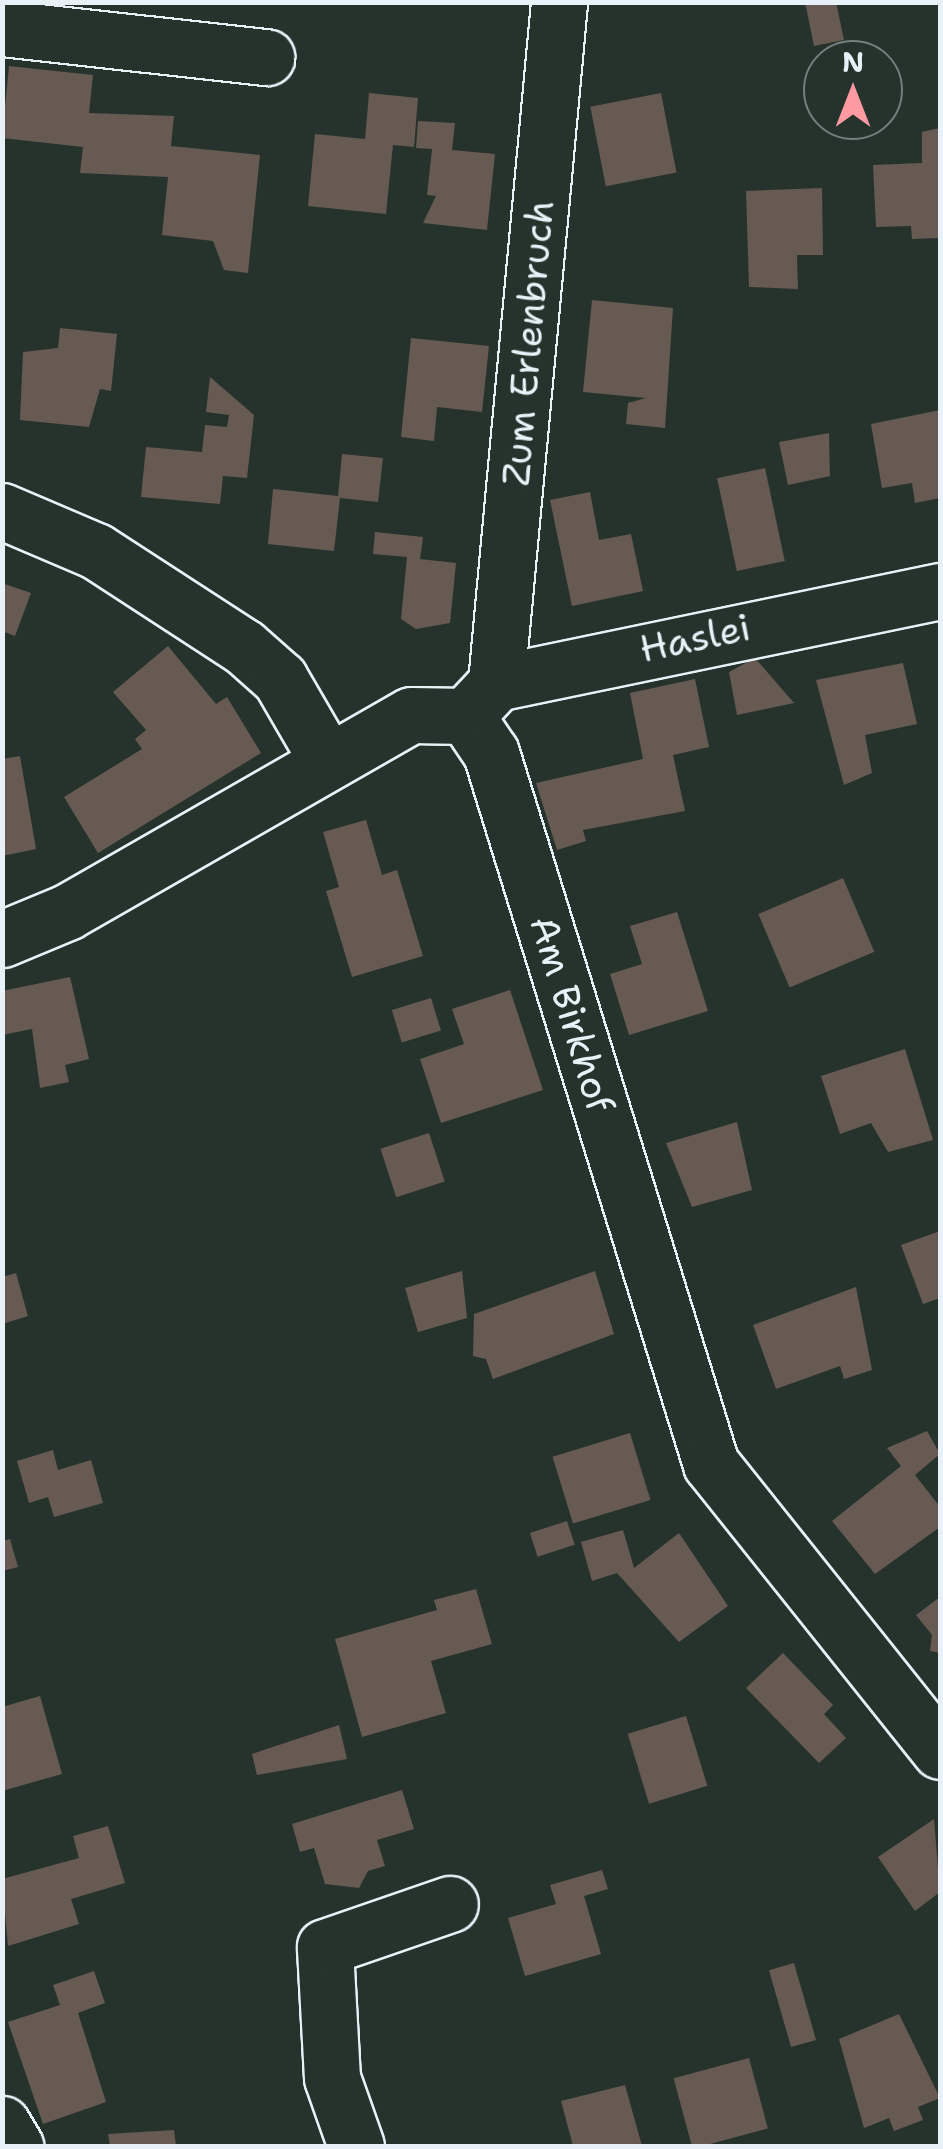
<!DOCTYPE html>
<style>
body{margin:0}
#map{position:relative;width:943px;height:2149px;overflow:hidden;background:#26332d;font-family:"Shantell Sans",sans-serif}
div>[style]{position:absolute}
.building>*{inset:0;background:#665a52;transform-origin:0 0}
.roads{filter:drop-shadow(2px 0 #e8f1f8) drop-shadow(-2px 0 #e8f1f8) drop-shadow(0 2px #e8f1f8) drop-shadow(0 -2px #e8f1f8)}
.minor>*{height:55px;margin:-27.5px;padding:0 27.5px;transform-origin:27.5px;border-radius:27.5px;background:#26332d}
span{translate:-50% -50%;white-space:nowrap;text-align:center;line-height:1.15;-webkit-text-stroke:10px #26332d;paint-order:stroke}
.street-label{font-size:38px;color:#e8f1f8}
.frame{position:absolute;inset:0;border:5px solid #e8f1f8;pointer-events:none}
.north{position:absolute;left:803px;top:40px;width:100px;height:100px;box-sizing:border-box;background:#26332d;border:2px solid #747f7e;border-radius:50%;rotate:0deg;font-size:28px;font-weight:700;line-height:40px;text-align:center;color:#e8f1f8}
.north::after{content:'';display:block;margin:auto;width:35px;height:45px;background:#ff9aa2;clip-path:polygon(50% 0,100% 100%,50% 72%,0 100%)}
</style>
<div id="map">
<div class="building">
<div style="clip-path:polygon(805px 2px,836px 2px,844px 40px,814px 46px)"></div>
<div style="clip-path:polygon(9px 66px,93px 75px,89px 113px,174px 116px,171px 146px,260px 155px,248px 273px,224px 270px,213px 241px,162px 235px,168px 177px,80px 173px,83px 147px,2px 138px)"></div>
<div style="clip-path:polygon(369px 93px,418px 98px,414px 147px,393px 145px,386px 214px,308px 206px,315px 134px,365px 139px)"></div>
<div style="left:661px;top:93px;width:81px;height:72px;rotate:79deg"></div>
<div style="clip-path:polygon(418px 121px,455px 123px,452px 150px,495px 154px,487px 230px,423px 223px,436px 196px,427px 195px,432px 149px,416px 148px)"></div>
<div style="clip-path:polygon(940px 128px,940px 238px,912px 239px,911px 226px,876px 227px,873px 165px,922px 163px,922px 132px)"></div>
<div style="clip-path:polygon(822px 188px,823px 255px,797px 255px,798px 289px,749px 287px,746px 191px)"></div>
<div style="clip-path:polygon(592px 300px,673px 308px,665px 428px,626px 424px,628px 403px,646px 398px,583px 392px)"></div>
<div style="clip-path:polygon(60px 328px,117px 334px,111px 391px,100px 389px,89px 427px,20px 420px,23px 352px,58px 348px)"></div>
<div style="clip-path:polygon(411px 338px,489px 346px,482px 412px,437px 407px,434px 441px,401px 437px)"></div>
<div style="clip-path:polygon(210px 377px,254px 415px,247px 478px,223px 476px,220px 504px,141px 497px,146px 447px,202px 452px,205px 425px,227px 427px,229px 415px,206px 412px)"></div>
<div style="clip-path:polygon(940px 410px,940px 498px,915px 503px,912px 483px,882px 488px,871px 424px)"></div>
<div style="clip-path:polygon(829px 433px,830px 476px,788px 485px,779px 442px)"></div>
<div style="clip-path:polygon(342px 454px,383px 458px,378px 502px,340px 498px,334px 551px,268px 544px,273px 489px,338px 496px)"></div>
<div style="left:765px;top:468px;width:95px;height:49px;rotate:78deg"></div>
<div style="clip-path:polygon(590px 492px,599px 540px,631px 534px,643px 591px,572px 606px,550px 500px)"></div>
<div style="clip-path:polygon(375px 532px,423px 537px,420px 559px,456px 563px,450px 623px,416px 629px,401px 619px,407px 557px,373px 554px)"></div>
<div style="clip-path:polygon(2px 583px,31px 593px,15px 636px,2px 631px)"></div>
<div style="clip-path:polygon(168px 646px,216px 704px,227px 697px,261px 753px,98px 853px,64px 797px,142px 749px,135px 739px,146px 730px,113px 692px)"></div>
<div style="clip-path:polygon(755px 658px,794px 703px,737px 715px,729px 672px)"></div>
<div style="clip-path:polygon(903px 663px,917px 724px,865px 735px,872px 773px,844px 785px,816px 680px)"></div>
<div style="clip-path:polygon(695px 679px,709px 747px,673px 755px,685px 811px,583px 830px,586px 841px,557px 850px,536px 783px,643px 759px,630px 693px)"></div>
<div style="clip-path:polygon(20px 756px,36px 849px,2px 856px,2px 759px)"></div>
<div style="clip-path:polygon(366px 820px,382px 875px,397px 870px,423px 956px,352px 977px,326px 891px,339px 887px,323px 832px)"></div>
<div style="left:843px;top:878px;width:80px;height:92px;rotate:67deg"></div>
<div style="clip-path:polygon(677px 912px,708px 1011px,629px 1035px,610px 974px,642px 964px,630px 926px)"></div>
<div style="clip-path:polygon(70px 977px,89px 1059px,65px 1065px,69px 1082px,40px 1088px,32px 1029px,2px 1035px,2px 991px)"></div>
<div style="clip-path:polygon(510px 990px,543px 1090px,441px 1123px,420px 1059px,464px 1044px,452px 1009px)"></div>
<div style="left:431px;top:998px;width:34px;height:41px;rotate:73deg"></div>
<div style="clip-path:polygon(905px 1049px,933px 1140px,888px 1152px,871px 1123px,840px 1134px,821px 1076px)"></div>
<div style="clip-path:polygon(737px 1122px,752px 1190px,692px 1207px,666px 1143px)"></div>
<div style="left:429px;top:1133px;width:51px;height:51px;rotate:72deg"></div>
<div style="clip-path:polygon(940px 1231px,940px 1298px,923px 1304px,901px 1245px)"></div>
<div style="clip-path:polygon(462px 1271px,467px 1318px,418px 1332px,405px 1288px)"></div>
<div style="clip-path:polygon(595px 1271px,614px 1334px,493px 1379px,486px 1359px,473px 1356px,474px 1314px)"></div>
<div style="clip-path:polygon(16px 1273px,28px 1316px,2px 1324px,2px 1277px)"></div>
<div style="clip-path:polygon(856px 1287px,872px 1370px,844px 1379px,840px 1366px,776px 1389px,753px 1325px)"></div>
<div style="clip-path:polygon(927px 1431px,940px 1454px,915px 1475px,940px 1507px,940px 1527px,875px 1574px,832px 1521px,901px 1466px,887px 1448px)"></div>
<div style="left:630px;top:1433px;width:70px;height:81px;rotate:73deg"></div>
<div style="clip-path:polygon(53px 1450px,58px 1470px,91px 1460px,103px 1503px,54px 1517px,48px 1497px,29px 1503px,17px 1461px)"></div>
<div style="left:567px;top:1521px;width:25px;height:39px;rotate:72deg"></div>
<div style="clip-path:polygon(623px 1530px,634px 1568px,679px 1533px,728px 1606px,679px 1642px,617px 1573px,592px 1581px,581px 1542px)"></div>
<div style="clip-path:polygon(10px 1539px,18px 1567px,2px 1571px,2px 1541px)"></div>
<div style="clip-path:polygon(476px 1589px,492px 1644px,431px 1661px,446px 1713px,362px 1737px,335px 1639px,437px 1610px,434px 1600px)"></div>
<div style="clip-path:polygon(940px 1597px,940px 1653px,930px 1651px,932px 1635px,916px 1615px)"></div>
<div style="clip-path:polygon(783px 1653px,833px 1705px,824px 1714px,846px 1738px,819px 1763px,746px 1688px)"></div>
<div style="clip-path:polygon(40px 1696px,62px 1774px,2px 1791px,2px 1707px)"></div>
<div style="left:686px;top:1716px;width:73px;height:61px;rotate:73deg"></div>
<div style="clip-path:polygon(339px 1725px,347px 1759px,257px 1775px,252px 1754px)"></div>
<div style="clip-path:polygon(402px 1790px,414px 1829px,377px 1840px,385px 1866px,368px 1871px,359px 1888px,325px 1884px,314px 1848px,300px 1852px,292px 1824px)"></div>
<div style="clip-path:polygon(934px 1819px,940px 1892px,915px 1911px,878px 1857px)"></div>
<div style="clip-path:polygon(108px 1826px,125px 1883px,71px 1899px,79px 1924px,8px 1946px,2px 1879px,79px 1858px,73px 1836px)"></div>
<div style="clip-path:polygon(602px 1870px,608px 1889px,584px 1896px,601px 1954px,525px 1976px,508px 1918px,556px 1904px,550px 1885px)"></div>
<div style="left:794px;top:1963px;width:80px;height:26px;rotate:74deg"></div>
<div style="clip-path:polygon(94px 1971px,105px 2003px,78px 2013px,106px 2102px,43px 2124px,8px 2022px,60px 2005px,53px 1985px)"></div>
<div style="clip-path:polygon(899px 2014px,940px 2098px,918px 2107px,923px 2120px,894px 2131px,889px 2118px,864px 2128px,839px 2039px)"></div>
<div style="left:749px;top:2058px;width:73px;height:78px;rotate:75deg"></div>
<div style="clip-path:polygon(625px 2085px,642px 2146px,573px 2146px,561px 2101px)"></div>
<div style="clip-path:polygon(174px 2130px,176px 2146px,110px 2146px,108px 2134px)"></div>
</div>
<div class="roads">
<div class="minor">
<div style="left:2px;top:28px;width:266px;rotate:6.3deg"></div>
<div style="left:2px;top:511px;width:102px;rotate:23.1deg"></div>
<div style="left:96px;top:551px;width:176px;rotate:33deg"></div>
<div style="left:244px;top:647px;width:48px;rotate:41.6deg"></div>
<div style="left:280px;top:679px;width:94px;rotate:59.9deg"></div>
<div style="left:496px;top:683px;width:684px;rotate:-84.71deg"></div>
<div style="left:474px;top:707px;width:33px;rotate:-47deg"></div>
<div style="left:496px;top:683px;width:453px;rotate:-11.7deg"></div>
<div style="left:2px;top:939px;width:70px;rotate:-22.6deg"></div>
<div style="left:67px;top:912px;width:396px;rotate:-29.8deg"></div>
<div style="left:411px;top:715px;width:55px;rotate:1deg"></div>
<div style="left:466px;top:716px;width:45px;rotate:56deg"></div>
<div style="left:491px;top:753px;width:744px;rotate:72.81deg"></div>
<div style="left:711px;top:1464px;width:367px;rotate:51.4deg"></div>
<div style="left:2px;top:2124px;width:26px;rotate:59deg"></div>
<div style="left:356px;top:2146px;width:72px;rotate:-109.4deg"></div>
<div style="left:332px;top:2078px;width:131px;rotate:-93.1deg"></div>
<div style="left:325px;top:1947px;width:132px;rotate:-19deg"></div>
</div>
</div>
<div class="street-label">
<span style="left:528px;top:343px;rotate:-85deg">Zum Erlenbruch</span>
<span style="left:695px;top:638px;rotate:-12deg">Haslei</span>
<span style="left:572px;top:1014px;rotate:73deg">Am Birkhof</span>
</div>
<div class="frame"></div>
<div class="north">N</div>
</div>
